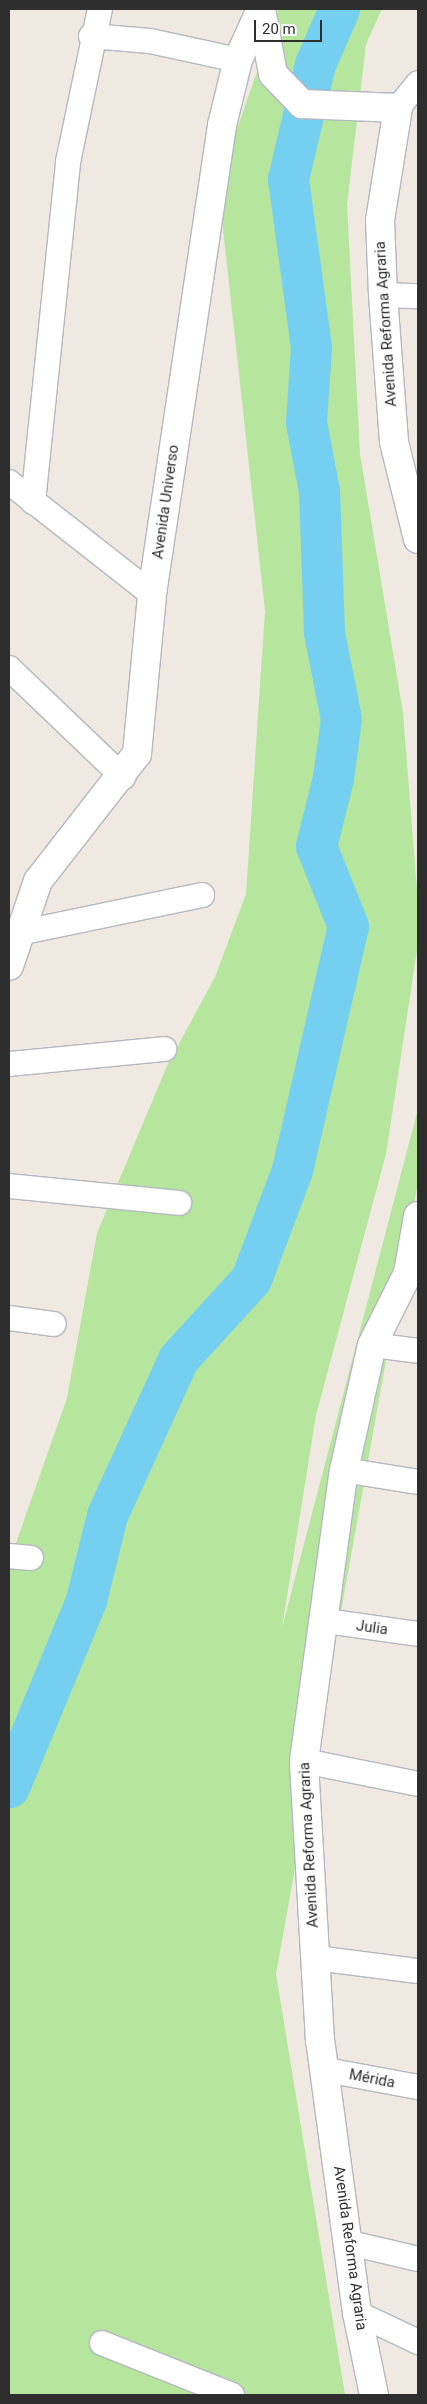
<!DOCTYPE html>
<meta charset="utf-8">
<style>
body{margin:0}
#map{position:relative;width:427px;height:2404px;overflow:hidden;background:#efe9e1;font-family:Roboto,sans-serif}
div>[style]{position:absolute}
.green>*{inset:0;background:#b6e59e}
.river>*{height:41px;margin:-20.5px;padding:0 20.5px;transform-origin:20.5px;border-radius:20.5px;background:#75cff0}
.roads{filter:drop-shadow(1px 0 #b4b7c1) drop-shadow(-1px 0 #b4b7c1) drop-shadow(0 1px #b4b7c1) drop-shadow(0 -1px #b4b7c1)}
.minor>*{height:24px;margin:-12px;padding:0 12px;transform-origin:12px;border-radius:12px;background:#fff}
.tertiary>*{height:28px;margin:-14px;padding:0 14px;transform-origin:14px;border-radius:14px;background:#fff}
span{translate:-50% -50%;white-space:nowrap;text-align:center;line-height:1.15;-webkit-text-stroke:4px #fff;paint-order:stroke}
.street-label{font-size:15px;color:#2e2e2e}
.frame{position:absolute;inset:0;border:10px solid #2e2e2e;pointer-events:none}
.scale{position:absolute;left:254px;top:20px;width:68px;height:22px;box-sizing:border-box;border:2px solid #2e2e2e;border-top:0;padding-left:6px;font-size:15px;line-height:18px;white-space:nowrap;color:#2e2e2e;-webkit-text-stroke:4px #fff;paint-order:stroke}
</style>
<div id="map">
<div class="green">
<div style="clip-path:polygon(279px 9px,382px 9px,366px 44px,347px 205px,360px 454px,403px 713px,418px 902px,418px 944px,386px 1154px,316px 1415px,282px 1628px,418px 1109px,418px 1182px,276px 1974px,345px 2395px,9px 2395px,9px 1563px,67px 1398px,97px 1233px,167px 1066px,215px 977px,246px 894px,265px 611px,218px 183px)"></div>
</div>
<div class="river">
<div style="left:9px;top:1787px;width:202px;rotate:-67.6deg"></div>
<div style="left:86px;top:1600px;width:88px;rotate:-76.1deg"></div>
<div style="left:107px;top:1515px;width:171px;rotate:-65.5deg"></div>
<div style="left:178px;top:1359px;width:108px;rotate:-47.6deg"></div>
<div style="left:251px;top:1279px;width:116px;rotate:-69.4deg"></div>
<div style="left:292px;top:1170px;width:250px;rotate:-77.1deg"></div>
<div style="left:348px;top:926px;width:86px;rotate:-111.8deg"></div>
<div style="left:316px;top:846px;width:70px;rotate:-76deg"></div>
<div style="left:333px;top:778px;width:60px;rotate:-82.3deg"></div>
<div style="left:341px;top:719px;width:89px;rotate:-101.1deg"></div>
<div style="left:324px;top:632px;width:141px;rotate:-92deg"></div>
<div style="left:319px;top:491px;width:70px;rotate:-100.7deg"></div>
<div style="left:306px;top:422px;width:75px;rotate:-86.2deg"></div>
<div style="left:311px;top:347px;width:170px;rotate:-97.8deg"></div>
<div style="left:288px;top:179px;width:118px;rotate:-76.8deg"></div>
<div style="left:315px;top:64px;width:60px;rotate:-66.4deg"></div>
</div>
<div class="roads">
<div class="minor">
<div style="left:91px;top:36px;width:59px;rotate:4.8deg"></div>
<div style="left:150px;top:41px;width:90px;rotate:12.2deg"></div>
<div style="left:398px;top:108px;width:32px;rotate:-51deg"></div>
<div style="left:383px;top:295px;width:35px;rotate:2deg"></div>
<div style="left:9px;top:482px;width:182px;rotate:38.1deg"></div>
<div style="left:33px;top:502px;width:342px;rotate:-84.1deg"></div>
<div style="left:68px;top:162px;width:156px;rotate:-78.2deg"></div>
<div style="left:9px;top:668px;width:158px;rotate:43.7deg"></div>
<div style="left:19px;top:933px;width:187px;rotate:-11.7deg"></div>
<div style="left:9px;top:1064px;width:156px;rotate:-5.5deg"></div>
<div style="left:9px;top:1186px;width:171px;rotate:5.7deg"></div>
<div style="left:9px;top:1318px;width:45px;rotate:7.6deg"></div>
<div style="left:372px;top:1345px;width:46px;rotate:7.4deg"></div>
<div style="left:344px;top:1470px;width:75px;rotate:9.2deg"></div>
<div style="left:9px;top:1556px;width:22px;rotate:5deg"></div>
<div style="left:326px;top:1621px;width:93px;rotate:8deg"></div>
<div style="left:304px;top:1761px;width:116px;rotate:11.4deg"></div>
<div style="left:316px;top:1958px;width:103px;rotate:7.3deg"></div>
<div style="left:326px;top:2070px;width:94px;rotate:10.5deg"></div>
<div style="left:350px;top:2243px;width:70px;rotate:13.2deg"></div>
<div style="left:357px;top:2313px;width:68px;rotate:25.4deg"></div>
<div style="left:102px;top:2343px;width:140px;rotate:21.8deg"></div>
</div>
<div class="tertiary">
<div style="left:261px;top:9px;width:66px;rotate:79.5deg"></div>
<div style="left:273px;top:74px;width:42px;rotate:46deg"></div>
<div style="left:302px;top:104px;width:96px;rotate:2.4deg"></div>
<div style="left:398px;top:108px;width:113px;rotate:99.1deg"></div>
<div style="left:380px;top:220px;width:75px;rotate:87.7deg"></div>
<div style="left:383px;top:295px;width:147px;rotate:85.7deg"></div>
<div style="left:394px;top:442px;width:100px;rotate:76.1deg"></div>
<div style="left:9px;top:966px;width:90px;rotate:-71.2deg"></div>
<div style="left:38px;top:881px;width:161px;rotate:-52.1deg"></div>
<div style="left:137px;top:754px;width:161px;rotate:-84.6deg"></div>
<div style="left:152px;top:594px;width:474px;rotate:-81.5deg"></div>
<div style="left:222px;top:125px;width:67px;rotate:-76.2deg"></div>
<div style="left:238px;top:60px;width:56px;rotate:-65.7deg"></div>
<div style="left:374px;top:2395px;width:84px;rotate:-101.7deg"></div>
<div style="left:357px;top:2313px;width:275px;rotate:-97.7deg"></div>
<div style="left:320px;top:2041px;width:280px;rotate:-93.3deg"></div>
<div style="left:304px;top:1761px;width:294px;rotate:-82.2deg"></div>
<div style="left:344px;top:1470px;width:128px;rotate:-77.4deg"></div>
<div style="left:372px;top:1345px;width:80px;rotate:-63.4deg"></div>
<div style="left:408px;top:1273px;width:58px;rotate:-80deg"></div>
</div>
</div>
<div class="street-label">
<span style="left:386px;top:324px;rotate:-94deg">Avenida Reforma Agraria</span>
<span style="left:166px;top:502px;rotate:-82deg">Avenida Universo</span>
<span style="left:372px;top:1628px;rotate:8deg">Julia</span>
<span style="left:309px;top:1845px;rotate:-93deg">Avenida Reforma Agraria</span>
<span style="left:372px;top:2079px;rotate:11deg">Mérida</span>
<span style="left:350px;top:2248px;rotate:82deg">Avenida Reforma Agraria</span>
</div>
<div class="frame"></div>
<div class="scale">20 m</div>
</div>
